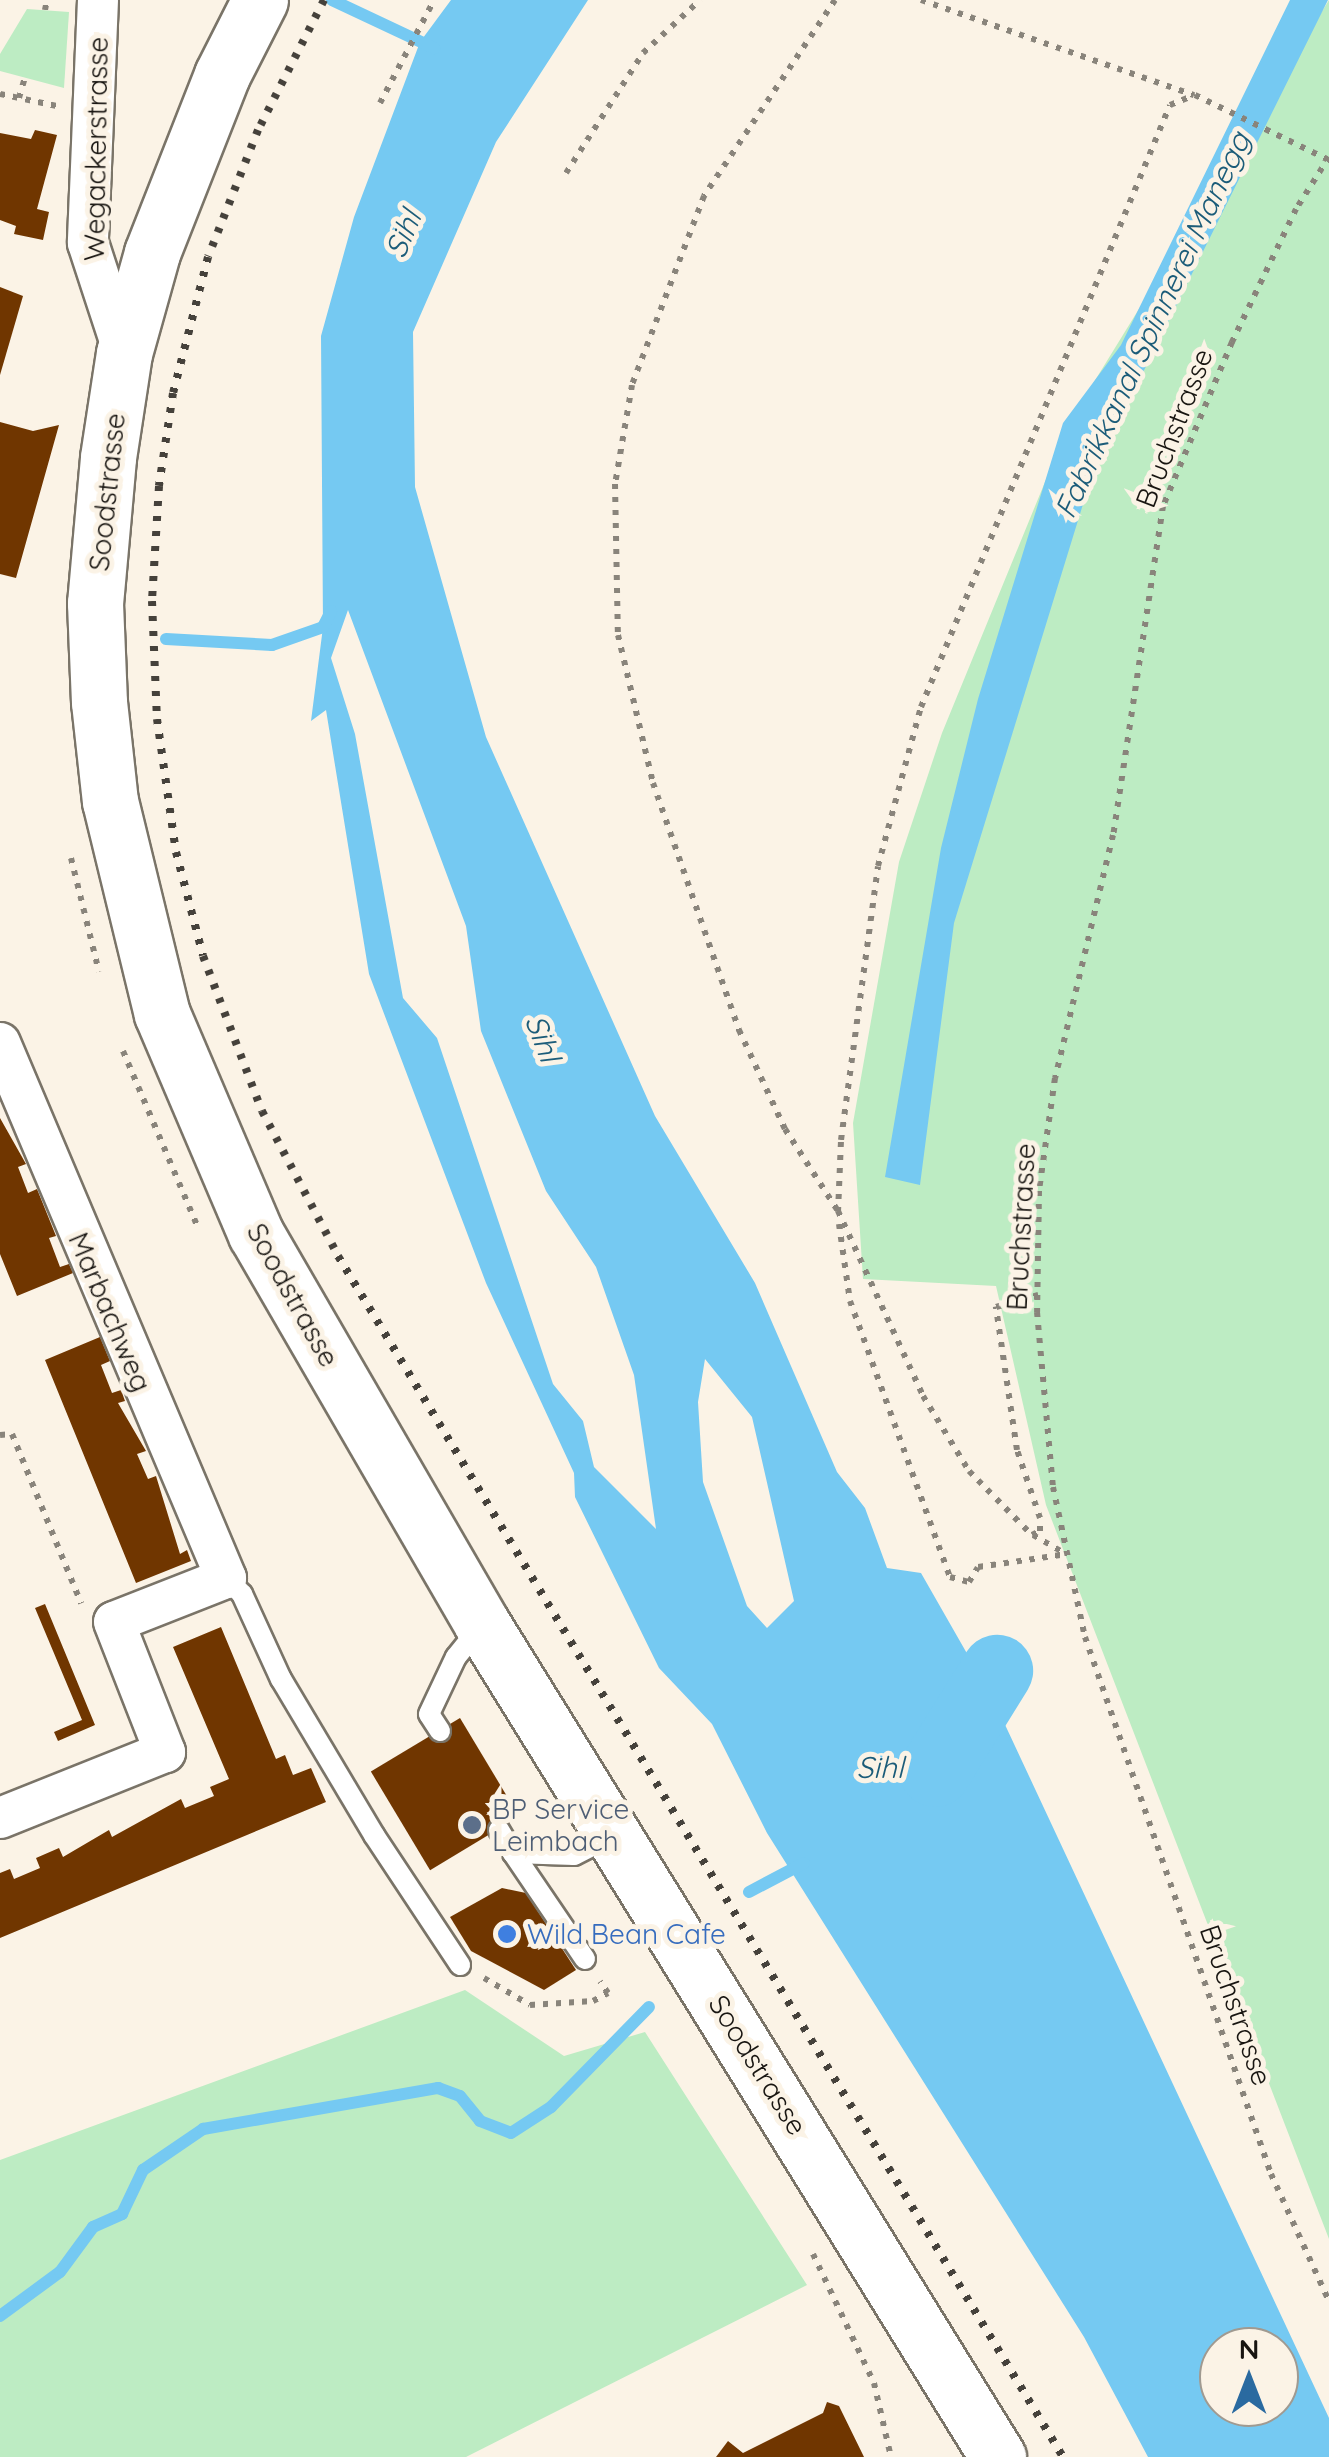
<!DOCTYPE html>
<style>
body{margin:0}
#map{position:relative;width:1329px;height:2457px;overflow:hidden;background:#fbf3e6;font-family:Quicksand,sans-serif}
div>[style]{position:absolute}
.green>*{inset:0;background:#bdecc3}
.water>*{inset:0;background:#75c9f2}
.stream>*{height:12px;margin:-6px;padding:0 6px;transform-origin:6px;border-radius:6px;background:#75c9f2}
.river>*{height:72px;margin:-36px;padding:0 36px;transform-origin:36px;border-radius:36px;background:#75c9f2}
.building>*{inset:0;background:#703600;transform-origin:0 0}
.path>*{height:6px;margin-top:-3px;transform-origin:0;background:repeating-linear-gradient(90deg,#89847b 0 5px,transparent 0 13px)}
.roads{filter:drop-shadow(2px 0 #7a7468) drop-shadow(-2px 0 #7a7468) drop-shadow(0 2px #7a7468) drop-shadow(0 -2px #7a7468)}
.lane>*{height:20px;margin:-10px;padding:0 10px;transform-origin:10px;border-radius:10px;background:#fff}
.street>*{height:40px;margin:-20px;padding:0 20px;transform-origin:20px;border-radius:20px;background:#fff}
.primary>*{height:55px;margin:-27.5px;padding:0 27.5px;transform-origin:27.5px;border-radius:27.5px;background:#fff}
.rail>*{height:8px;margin-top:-4px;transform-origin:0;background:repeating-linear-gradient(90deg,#45413b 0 5px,transparent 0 15px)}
.dots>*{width:28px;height:28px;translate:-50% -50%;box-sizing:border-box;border:5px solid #fbf3e6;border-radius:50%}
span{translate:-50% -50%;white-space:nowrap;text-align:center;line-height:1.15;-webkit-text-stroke:10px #fbf3e6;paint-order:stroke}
.street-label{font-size:28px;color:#181511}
.service-label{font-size:28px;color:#4e5e75}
.left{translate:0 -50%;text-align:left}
.shop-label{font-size:28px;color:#366cbe}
.water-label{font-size:30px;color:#1b5c79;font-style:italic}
.north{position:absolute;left:1199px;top:2327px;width:100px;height:100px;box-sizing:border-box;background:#fbf3e6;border:2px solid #a09a91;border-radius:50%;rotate:0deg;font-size:28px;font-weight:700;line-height:40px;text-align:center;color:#181511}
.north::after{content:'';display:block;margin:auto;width:35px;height:45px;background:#2a6aa0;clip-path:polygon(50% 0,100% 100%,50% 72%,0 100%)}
</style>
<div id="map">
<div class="green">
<div style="clip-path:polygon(1329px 0,1329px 2239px,1046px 1505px,996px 1286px,863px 1279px,853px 1123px,899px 862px,942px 733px,1070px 421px)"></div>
<div style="clip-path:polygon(27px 9px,69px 12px,64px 88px,0 71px,0 54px)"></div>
<div style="clip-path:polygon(465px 1990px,564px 2056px,645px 2032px,807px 2285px,466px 2457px,0 2457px,0 2160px)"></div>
</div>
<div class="water">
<div style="clip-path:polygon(evenodd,451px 0,588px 0,496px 142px,413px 332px,415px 487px,486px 737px,655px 1116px,755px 1283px,837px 1472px,865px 1508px,887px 1568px,921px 1573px,993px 1699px,1329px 2418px,1329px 2457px,1148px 2457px,1084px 2337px,767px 1833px,712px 1724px,659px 1668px,575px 1497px,574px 1473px,486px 1283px,369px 974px,326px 710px,311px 721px,323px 627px,321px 336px,354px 217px,420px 42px,451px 0,348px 610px,466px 926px,481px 1031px,546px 1191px,596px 1267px,634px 1375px,656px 1529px,594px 1467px,583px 1421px,553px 1384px,437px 1038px,403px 998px,355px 734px,331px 658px,348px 610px,451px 0,705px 1359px,752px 1417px,794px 1601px,767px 1628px,747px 1606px,703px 1482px,698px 1402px,705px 1359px,451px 0,1219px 2347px,1279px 2347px,1279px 2407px,1219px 2407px,1219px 2347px)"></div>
<div style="clip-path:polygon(1290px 0,1328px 0,1092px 475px,954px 923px,920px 1185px,885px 1177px,941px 848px,978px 699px,1063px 423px,1121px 345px)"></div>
</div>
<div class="stream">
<div style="left:332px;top:0;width:113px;rotate:25.2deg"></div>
<div style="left:166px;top:639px;width:106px;rotate:3.2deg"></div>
<div style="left:272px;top:645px;width:54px;rotate:-19.4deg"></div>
<div style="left:323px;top:627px;width:18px;rotate:-63deg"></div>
<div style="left:749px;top:1892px;width:62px;rotate:-27.8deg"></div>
<div style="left:0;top:2316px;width:74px;rotate:-36.3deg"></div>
<div style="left:60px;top:2272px;width:56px;rotate:-53.7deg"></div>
<div style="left:93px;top:2227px;width:32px;rotate:-24deg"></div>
<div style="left:122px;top:2214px;width:49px;rotate:-64.5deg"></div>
<div style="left:143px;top:2170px;width:73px;rotate:-34.3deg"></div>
<div style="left:203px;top:2129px;width:239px;rotate:-9.9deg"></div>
<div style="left:438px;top:2088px;width:23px;rotate:20deg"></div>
<div style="left:460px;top:2096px;width:32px;rotate:51deg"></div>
<div style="left:480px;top:2121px;width:33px;rotate:21deg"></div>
<div style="left:511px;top:2133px;width:48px;rotate:-33deg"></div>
<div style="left:551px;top:2107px;width:140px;rotate:-45.6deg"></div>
</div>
<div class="river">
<div style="left:935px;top:1771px;width:118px;rotate:-58.2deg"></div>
</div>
<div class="building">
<div style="clip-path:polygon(35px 130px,57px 135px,37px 209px,49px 212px,43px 240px,14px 234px,16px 226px,0 220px,0 133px,31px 139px)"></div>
<div style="clip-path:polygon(0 287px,23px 296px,0 375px)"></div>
<div style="clip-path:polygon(0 422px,33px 431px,59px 425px,16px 578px,0 574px)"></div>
<div style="clip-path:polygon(0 1118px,26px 1164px,18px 1167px,28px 1193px,37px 1189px,56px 1236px,49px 1238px,60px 1267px,69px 1264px,73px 1273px,17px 1296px,0 1254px)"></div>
<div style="clip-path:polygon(100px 1337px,110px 1361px,101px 1365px,112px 1393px,121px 1390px,125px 1401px,118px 1403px,146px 1451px,137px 1454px,148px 1479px,156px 1476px,180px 1554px,187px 1550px,191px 1561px,136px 1583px,45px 1360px)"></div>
<div style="clip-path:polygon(45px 1604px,95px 1725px,58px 1741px,54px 1732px,82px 1720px,35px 1608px)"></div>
<div style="clip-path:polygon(221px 1627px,276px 1759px,285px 1755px,293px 1775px,311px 1768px,326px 1802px,0 1938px,0 1873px,10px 1869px,14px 1879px,40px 1868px,36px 1858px,59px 1848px,63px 1857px,109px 1830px,112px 1837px,181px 1799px,185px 1808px,214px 1796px,210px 1787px,229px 1779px,173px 1647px)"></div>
<div style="left:460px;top:1718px;width:115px;height:104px;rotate:59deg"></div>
<div style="clip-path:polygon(502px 1888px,526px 1893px,576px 1970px,544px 1990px,471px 1951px,450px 1917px)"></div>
<div style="clip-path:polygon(827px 2402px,839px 2406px,864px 2457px,716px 2457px,728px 2441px,743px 2453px,823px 2413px)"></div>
</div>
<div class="path">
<div style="left:835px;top:0;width:236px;rotate:123.8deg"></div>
<div style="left:704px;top:196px;width:202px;rotate:110.9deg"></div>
<div style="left:632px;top:385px;width:100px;rotate:99.7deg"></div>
<div style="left:615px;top:484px;width:151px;rotate:88.9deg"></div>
<div style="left:618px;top:635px;width:152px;rotate:76.7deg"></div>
<div style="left:653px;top:783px;width:262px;rotate:70.8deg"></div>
<div style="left:739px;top:1030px;width:109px;rotate:65.1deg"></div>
<div style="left:785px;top:1129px;width:98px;rotate:57.1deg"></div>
<div style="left:838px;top:1211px;width:204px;rotate:65.3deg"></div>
<div style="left:923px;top:1396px;width:88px;rotate:58.5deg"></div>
<div style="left:969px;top:1471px;width:90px;rotate:45.5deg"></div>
<div style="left:1032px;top:1535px;width:9px;rotate:-27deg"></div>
<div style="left:1040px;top:1531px;width:13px;rotate:-90deg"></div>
<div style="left:1040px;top:1518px;width:72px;rotate:-108.7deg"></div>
<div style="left:1017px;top:1450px;width:145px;rotate:-98.4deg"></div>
<div style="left:996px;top:1307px;width:44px;rotate:-15.9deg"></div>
<div style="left:921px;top:0;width:289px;rotate:19.2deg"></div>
<div style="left:45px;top:10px;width:10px;rotate:-79deg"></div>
<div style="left:0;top:94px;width:58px;rotate:11.9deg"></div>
<div style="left:19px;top:98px;width:22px;rotate:-74deg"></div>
<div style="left:380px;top:103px;width:116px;rotate:-62.3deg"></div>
<div style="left:1329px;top:157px;width:62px;rotate:122.4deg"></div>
<div style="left:1296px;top:209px;width:148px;rotate:115.7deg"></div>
<div style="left:1232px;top:342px;width:178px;rotate:112.8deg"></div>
<div style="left:1163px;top:506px;width:333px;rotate:98.6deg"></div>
<div style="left:1113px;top:835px;width:250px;rotate:103.4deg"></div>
<div style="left:1055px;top:1078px;width:114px;rotate:98.1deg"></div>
<div style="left:1039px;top:1191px;width:121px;rotate:90.9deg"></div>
<div style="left:1037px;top:1312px;width:176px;rotate:84.8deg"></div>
<div style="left:1053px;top:1487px;width:153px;rotate:78deg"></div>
<div style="left:1085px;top:1637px;width:568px;rotate:70.9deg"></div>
<div style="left:1271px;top:2174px;width:140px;rotate:65.5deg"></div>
<div style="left:566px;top:173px;width:143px;rotate:-57.3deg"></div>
<div style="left:643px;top:53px;width:78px;rotate:-42.9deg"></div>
<div style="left:71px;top:858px;width:117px;rotate:76.2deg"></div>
<div style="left:123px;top:1051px;width:192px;rotate:67deg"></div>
<div style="left:838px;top:1212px;width:72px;rotate:-87.6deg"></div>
<div style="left:841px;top:1140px;width:276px;rotate:-82.3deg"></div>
<div style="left:878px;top:866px;width:165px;rotate:-74.9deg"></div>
<div style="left:921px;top:707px;width:651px;rotate:-67.53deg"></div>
<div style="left:1170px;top:105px;width:27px;rotate:-22deg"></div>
<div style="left:1195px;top:95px;width:147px;rotate:25.9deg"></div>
<div style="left:839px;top:1224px;width:78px;rotate:81.9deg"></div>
<div style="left:850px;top:1301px;width:294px;rotate:70.1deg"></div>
<div style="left:950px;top:1577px;width:20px;rotate:15deg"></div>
<div style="left:969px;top:1582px;width:17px;rotate:-59deg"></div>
<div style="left:978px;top:1567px;width:90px;rotate:-8.3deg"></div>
<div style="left:0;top:1435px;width:12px;rotate:-5deg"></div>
<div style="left:12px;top:1434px;width:183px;rotate:67.8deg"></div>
<div style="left:1033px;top:1535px;width:38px;rotate:30deg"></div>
<div style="left:484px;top:1978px;width:53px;rotate:30.4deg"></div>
<div style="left:530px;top:2005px;width:63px;rotate:-3.6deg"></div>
<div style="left:593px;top:2001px;width:17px;rotate:-28deg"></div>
<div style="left:608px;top:1993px;width:14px;rotate:-124deg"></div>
<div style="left:813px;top:2254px;width:143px;rotate:64.7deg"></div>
<div style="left:874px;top:2383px;width:76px;rotate:77.1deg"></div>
</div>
<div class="roads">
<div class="lane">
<div style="left:226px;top:1578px;width:23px;rotate:45deg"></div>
<div style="left:242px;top:1594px;width:94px;rotate:65.4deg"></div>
<div style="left:281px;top:1679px;width:182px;rotate:59.2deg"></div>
<div style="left:374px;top:1835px;width:156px;rotate:56.5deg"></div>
<div style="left:440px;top:1731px;width:20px;rotate:-123deg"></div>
<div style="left:429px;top:1714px;width:63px;rotate:-64.7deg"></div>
<div style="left:456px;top:1657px;width:40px;rotate:-51deg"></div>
<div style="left:499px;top:1830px;width:27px;rotate:59deg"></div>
<div style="left:513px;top:1853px;width:61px;rotate:1.9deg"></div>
<div style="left:574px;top:1855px;width:39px;rotate:-27deg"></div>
<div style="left:513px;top:1853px;width:128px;rotate:55.8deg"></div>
</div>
<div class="street">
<div style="left:98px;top:0;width:243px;rotate:92.4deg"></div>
<div style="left:88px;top:243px;width:116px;rotate:71.9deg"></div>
<div style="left:0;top:1043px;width:581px;rotate:67.1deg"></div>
<div style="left:226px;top:1578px;width:120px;rotate:158.6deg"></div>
<div style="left:114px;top:1622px;width:140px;rotate:68.6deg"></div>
<div style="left:165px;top:1752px;width:178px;rotate:158.2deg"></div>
</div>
<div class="primary">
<div style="left:260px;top:0;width:84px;rotate:116.9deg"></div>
<div style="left:222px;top:75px;width:191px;rotate:111.5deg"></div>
<div style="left:152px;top:253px;width:104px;rotate:105.6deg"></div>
<div style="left:124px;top:353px;width:106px;rotate:98.7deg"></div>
<div style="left:108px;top:458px;width:146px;rotate:95.1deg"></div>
<div style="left:95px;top:603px;width:99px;rotate:87.7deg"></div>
<div style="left:99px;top:702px;width:100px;rotate:83.7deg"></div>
<div style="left:110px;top:801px;width:219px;rotate:76.3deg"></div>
<div style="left:162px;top:1014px;width:239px;rotate:66.9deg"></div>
<div style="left:256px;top:1234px;width:451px;rotate:59.9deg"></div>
<div style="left:482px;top:1624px;width:980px;rotate:58.22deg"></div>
</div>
</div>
<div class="rail">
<div style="left:324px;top:0;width:146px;rotate:116.9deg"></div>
<div style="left:258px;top:130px;width:136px;rotate:111.5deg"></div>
<div style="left:208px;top:257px;width:140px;rotate:104.4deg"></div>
<div style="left:173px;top:393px;width:94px;rotate:98.6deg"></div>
<div style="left:159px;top:486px;width:115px;rotate:93.5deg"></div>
<div style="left:152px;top:601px;width:118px;rotate:87.6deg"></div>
<div style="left:157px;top:719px;width:134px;rotate:81.9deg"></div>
<div style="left:176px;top:852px;width:107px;rotate:75.4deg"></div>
<div style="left:203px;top:956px;width:166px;rotate:69.2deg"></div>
<div style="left:262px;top:1111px;width:164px;rotate:62.3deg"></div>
<div style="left:338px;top:1256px;width:1403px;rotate:58.88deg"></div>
</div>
<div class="dots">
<div style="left:472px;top:1825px;background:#5c6f8a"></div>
<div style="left:507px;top:1934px;background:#3f7fe0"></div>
</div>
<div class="street-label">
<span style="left:96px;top:149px;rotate:-89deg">Wegackerstrasse</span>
<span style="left:1174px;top:428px;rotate:-69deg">Bruchstrasse</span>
<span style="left:107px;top:492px;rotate:-84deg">Soodstrasse</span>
<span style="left:1021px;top:1227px;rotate:-87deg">Bruchstrasse</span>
<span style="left:293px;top:1295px;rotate:61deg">Soodstrasse</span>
<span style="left:110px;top:1312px;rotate:67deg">Marbachweg</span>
<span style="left:1236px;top:2005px;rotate:71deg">Bruchstrasse</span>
<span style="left:758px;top:2065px;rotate:58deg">Soodstrasse</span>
</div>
<div class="service-label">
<span class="left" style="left:492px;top:1825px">BP Service<br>Leimbach</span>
</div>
<div class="shop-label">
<span class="left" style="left:527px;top:1934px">Wild Bean Cafe</span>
</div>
<div class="water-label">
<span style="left:403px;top:234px;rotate:-67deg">Sihl</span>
<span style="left:1152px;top:325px;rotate:-65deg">Fabrikkanal Spinnerei Manegg</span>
<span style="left:543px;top:1038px;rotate:69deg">Sihl</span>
<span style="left:880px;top:1767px">Sihl</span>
</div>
<div class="north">N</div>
</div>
